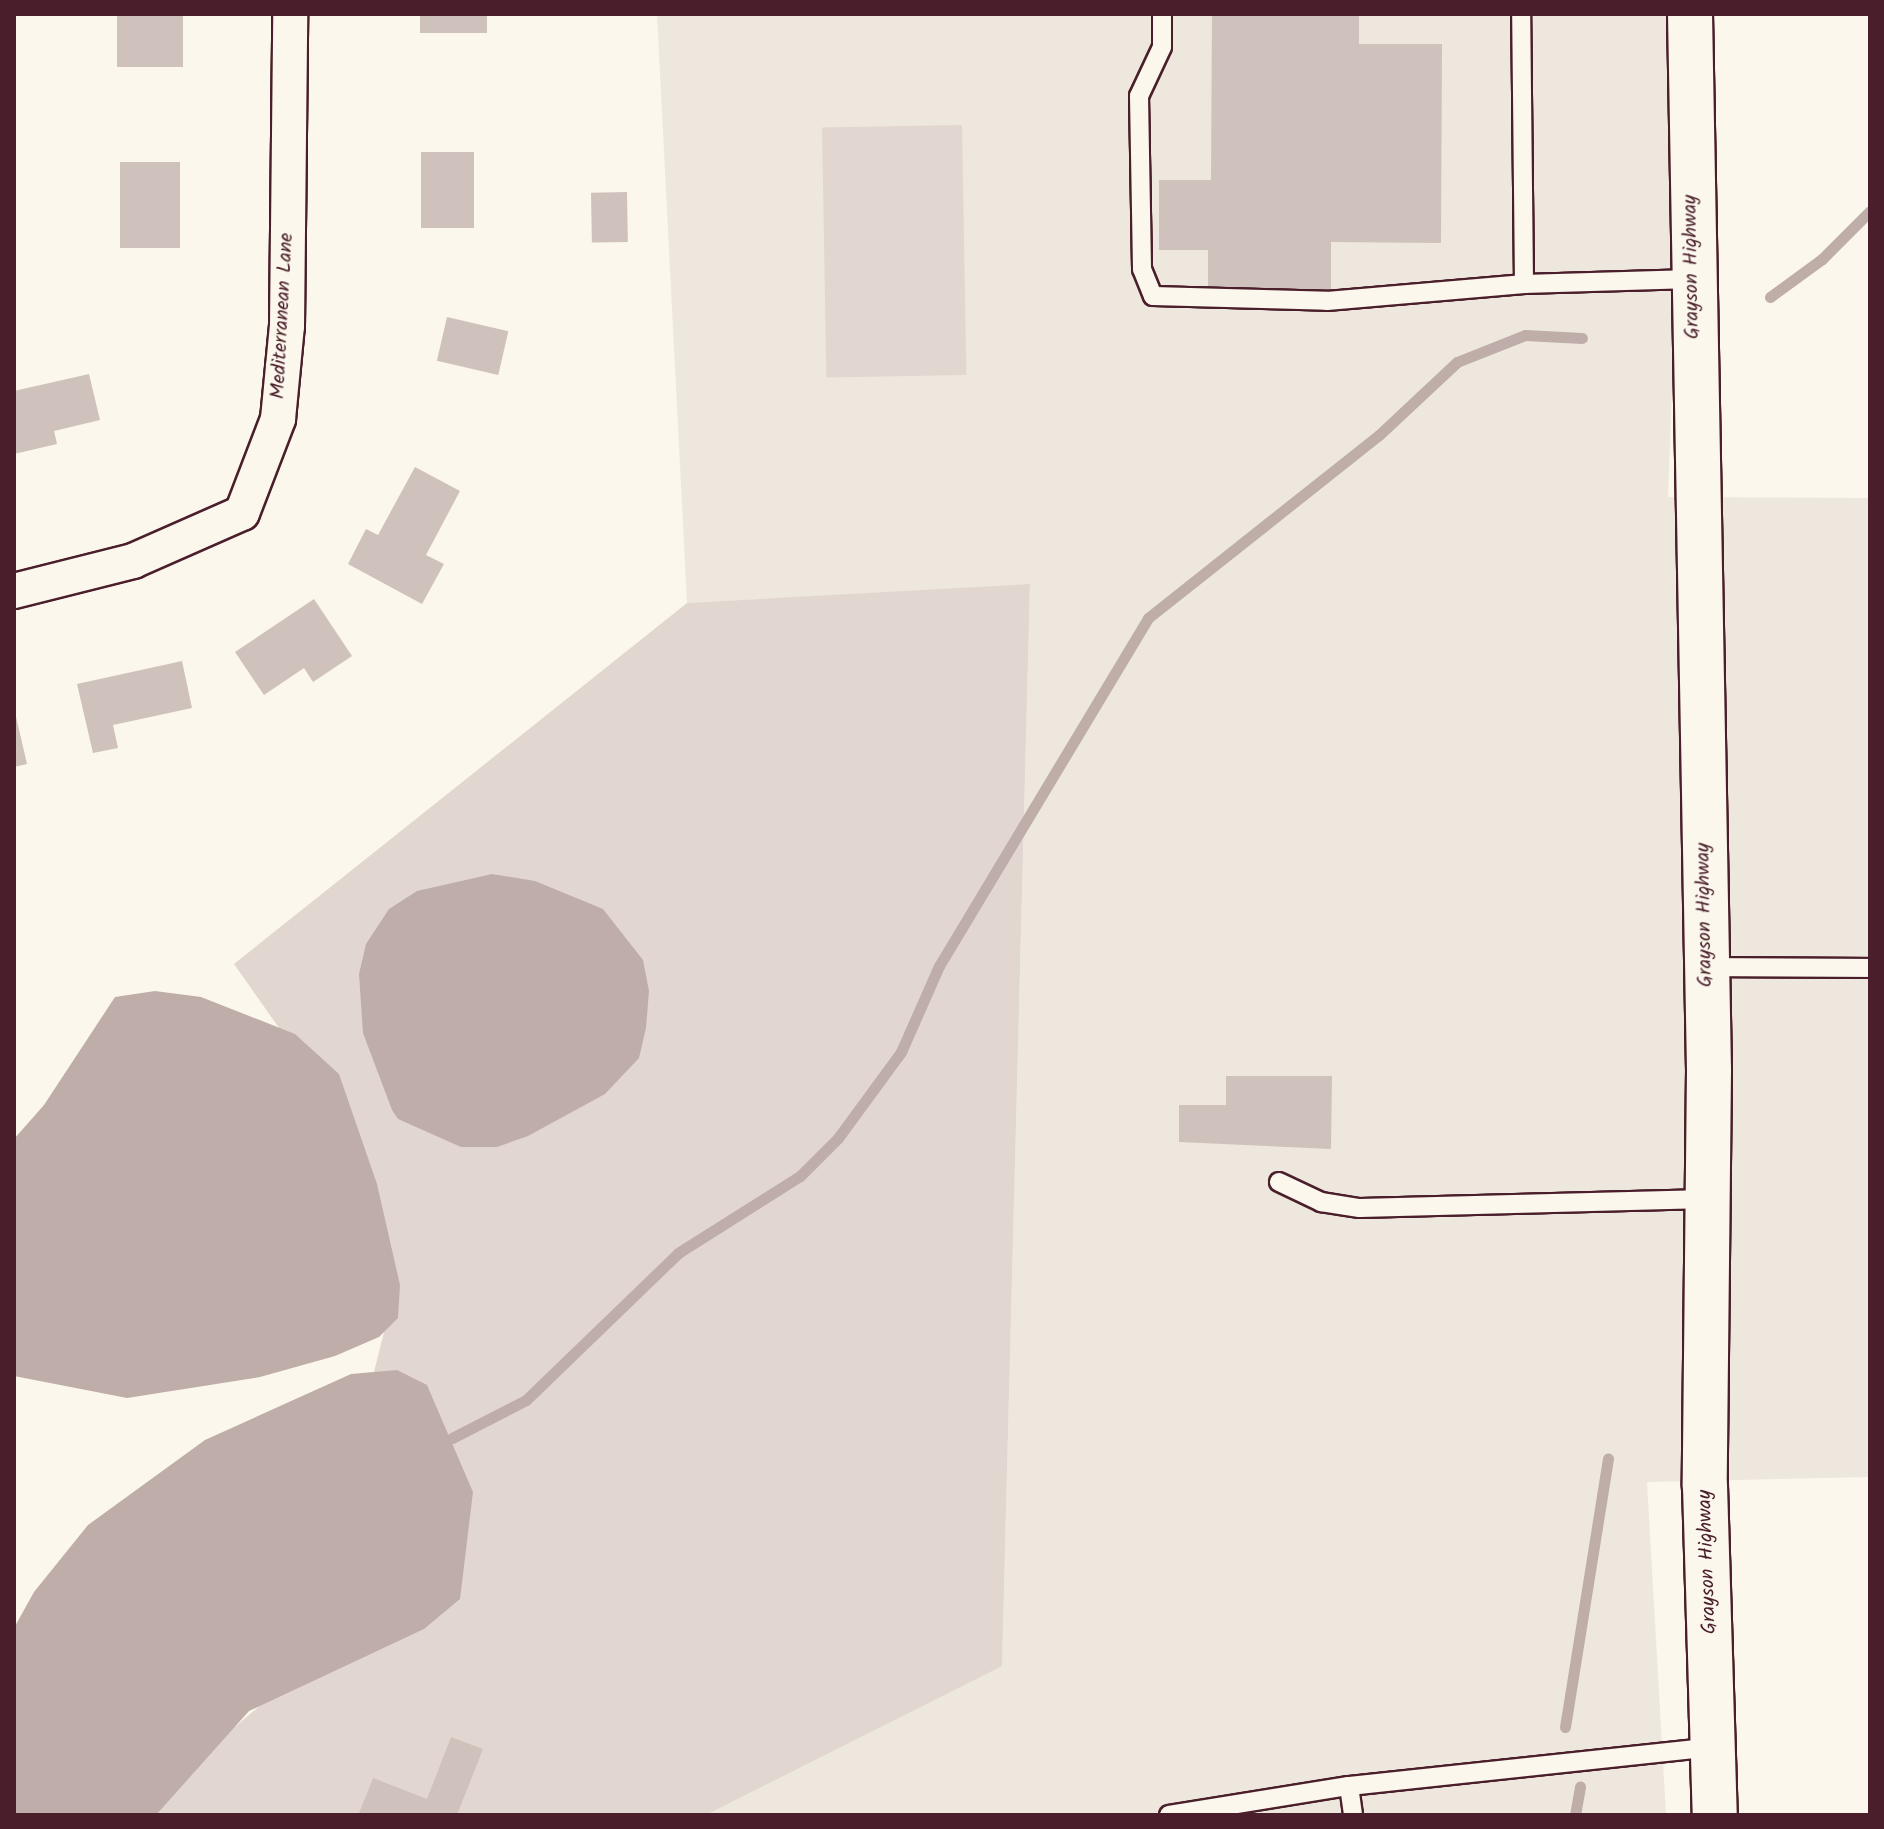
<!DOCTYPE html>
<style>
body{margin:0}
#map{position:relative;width:1884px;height:1829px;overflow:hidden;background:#fbf7ec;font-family:Kalam,sans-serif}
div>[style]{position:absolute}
.built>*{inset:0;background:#eee7de}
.green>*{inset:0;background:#e2d7d0;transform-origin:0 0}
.water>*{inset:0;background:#bfadaa}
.stream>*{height:11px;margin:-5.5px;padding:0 5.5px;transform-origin:5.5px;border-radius:5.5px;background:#bfadaa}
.building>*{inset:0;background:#cfc2bc;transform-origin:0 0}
.roads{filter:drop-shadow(2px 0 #4a1f2b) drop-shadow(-2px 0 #4a1f2b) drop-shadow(0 2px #4a1f2b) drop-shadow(0 -2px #4a1f2b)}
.lane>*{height:18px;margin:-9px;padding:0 9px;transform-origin:9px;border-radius:9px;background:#fbf7ec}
.street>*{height:34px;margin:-17px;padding:0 17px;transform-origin:17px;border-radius:17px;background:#fbf7ec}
.primary>*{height:44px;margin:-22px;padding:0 22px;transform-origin:22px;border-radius:22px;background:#fbf7ec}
span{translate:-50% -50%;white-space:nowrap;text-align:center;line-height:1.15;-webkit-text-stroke:8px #fbf7ec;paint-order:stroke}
.street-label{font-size:20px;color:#4a1f2b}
.frame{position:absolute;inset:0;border:16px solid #4a1f2b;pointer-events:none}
</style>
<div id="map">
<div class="built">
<div style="clip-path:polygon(657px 14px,1686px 14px,1668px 497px,1870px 498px,1870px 1477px,1647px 1482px,1666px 1815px,706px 1815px,1002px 1665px,1030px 585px,687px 603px)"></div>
</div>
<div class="green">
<div style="left:962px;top:125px;width:250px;height:140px;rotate:89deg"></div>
<div style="clip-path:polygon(1030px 584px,1002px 1666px,706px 1815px,131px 1815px,269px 1698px,371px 1384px,388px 1316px,358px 1140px,234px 964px,687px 603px)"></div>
</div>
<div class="water">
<div style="clip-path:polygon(492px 874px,535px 881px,603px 909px,643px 960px,649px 991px,646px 1028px,639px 1058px,605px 1094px,528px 1136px,497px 1147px,461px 1147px,398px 1119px,392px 1110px,363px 1033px,359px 974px,366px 944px,389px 909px,417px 891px)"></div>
<div style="clip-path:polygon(155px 991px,201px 997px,295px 1034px,339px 1074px,377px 1184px,400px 1285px,398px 1318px,379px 1337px,335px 1356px,260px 1377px,127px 1398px,14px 1376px,14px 1139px,44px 1105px,115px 997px)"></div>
<div style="clip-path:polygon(397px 1370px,427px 1385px,473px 1492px,460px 1599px,424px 1629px,249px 1711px,156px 1815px,14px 1815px,14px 1628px,34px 1592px,88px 1525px,205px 1440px,351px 1374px)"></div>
</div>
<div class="stream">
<div style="left:1770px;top:297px;width:64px;rotate:-36.2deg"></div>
<div style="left:1822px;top:259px;width:68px;rotate:-45deg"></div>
<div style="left:452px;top:1438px;width:83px;rotate:-27.2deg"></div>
<div style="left:526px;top:1400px;width:211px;rotate:-44deg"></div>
<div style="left:678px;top:1253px;width:144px;rotate:-32.3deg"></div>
<div style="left:800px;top:1176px;width:54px;rotate:-45deg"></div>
<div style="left:838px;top:1138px;width:107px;rotate:-53.8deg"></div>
<div style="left:901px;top:1052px;width:94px;rotate:-66.2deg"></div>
<div style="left:939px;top:966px;width:406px;rotate:-59deg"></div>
<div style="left:1148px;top:618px;width:295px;rotate:-38.4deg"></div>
<div style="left:1379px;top:435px;width:107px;rotate:-43.1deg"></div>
<div style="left:1457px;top:362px;width:73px;rotate:-21.7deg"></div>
<div style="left:1525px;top:335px;width:57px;rotate:3deg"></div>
<div style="left:1565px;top:1727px;width:272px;rotate:-80.9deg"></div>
<div style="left:1575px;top:1815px;width:29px;rotate:-80deg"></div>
</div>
<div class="building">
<div style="left:117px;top:14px;width:66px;height:53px"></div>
<div style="left:420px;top:14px;width:67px;height:19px"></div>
<div style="clip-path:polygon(1212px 14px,1359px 14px,1359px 44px,1442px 44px,1441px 243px,1331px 242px,1331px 291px,1208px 291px,1208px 250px,1159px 250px,1159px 180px,1211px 180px)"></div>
<div style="left:421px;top:152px;width:53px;height:76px"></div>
<div style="left:120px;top:162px;width:60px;height:86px"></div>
<div style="left:627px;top:192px;width:50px;height:36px;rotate:89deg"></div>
<div style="left:447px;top:317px;width:63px;height:45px;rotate:13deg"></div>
<div style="clip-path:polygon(89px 374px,100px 420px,54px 431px,57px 444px,14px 454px,14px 391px)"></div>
<div style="clip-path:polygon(415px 467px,460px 491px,426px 555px,444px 564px,422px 604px,348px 564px,366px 529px,378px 535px)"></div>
<div style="clip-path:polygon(314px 599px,352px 656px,313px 682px,304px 668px,264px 695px,235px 652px)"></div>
<div style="clip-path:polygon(182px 661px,192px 708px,113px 725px,118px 748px,93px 753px,77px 684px)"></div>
<div style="clip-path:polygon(14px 708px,27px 764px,14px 767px)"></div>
<div style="clip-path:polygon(1226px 1076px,1332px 1076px,1331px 1149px,1179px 1142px,1179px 1105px,1226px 1105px)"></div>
<div style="clip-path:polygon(451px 1737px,483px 1749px,457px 1815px,359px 1813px,373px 1778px,427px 1799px)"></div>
</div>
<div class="roads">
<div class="lane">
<div style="left:1162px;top:14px;width:33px;rotate:90deg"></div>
<div style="left:1162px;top:47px;width:54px;rotate:115.1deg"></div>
<div style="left:1139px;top:96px;width:173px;rotate:89deg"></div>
<div style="left:1142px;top:269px;width:29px;rotate:68deg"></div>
<div style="left:1153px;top:296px;width:174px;rotate:1.6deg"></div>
<div style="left:1327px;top:301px;width:198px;rotate:-4.9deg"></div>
<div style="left:1524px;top:284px;width:270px;rotate:-90.6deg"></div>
<div style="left:1524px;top:284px;width:168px;rotate:-1.7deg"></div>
<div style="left:1706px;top:967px;width:164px;rotate:0.3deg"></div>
<div style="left:1279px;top:1182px;width:47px;rotate:25.5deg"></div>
<div style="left:1321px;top:1202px;width:39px;rotate:9deg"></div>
<div style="left:1360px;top:1208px;width:347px;rotate:-1.5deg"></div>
<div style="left:1349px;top:1786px;width:29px;rotate:82deg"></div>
<div style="left:1169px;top:1815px;width:182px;rotate:-9.2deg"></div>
<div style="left:1349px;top:1786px;width:366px;rotate:-6.1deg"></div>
</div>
<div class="street">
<div style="left:14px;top:591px;width:123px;rotate:-14.1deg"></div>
<div style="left:133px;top:561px;width:119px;rotate:-23.8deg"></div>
<div style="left:242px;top:513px;width:101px;rotate:-69deg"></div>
<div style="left:278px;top:419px;width:93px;rotate:-84.5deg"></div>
<div style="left:287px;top:326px;width:312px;rotate:-89.4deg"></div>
</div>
<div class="primary">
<div style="left:1690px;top:14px;width:1056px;rotate:88.97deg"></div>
<div style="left:1709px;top:1070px;width:416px;rotate:90.6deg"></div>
<div style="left:1705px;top:1486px;width:329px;rotate:88.3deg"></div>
</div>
</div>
<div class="street-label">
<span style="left:1692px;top:267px;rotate:-91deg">Grayson Highway</span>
<span style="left:283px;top:316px;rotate:-87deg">Mediterranean Lane</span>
<span style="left:1705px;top:915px;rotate:-91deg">Grayson Highway</span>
<span style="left:1708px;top:1562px;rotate:-92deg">Grayson Highway</span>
</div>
<div class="frame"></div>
</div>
